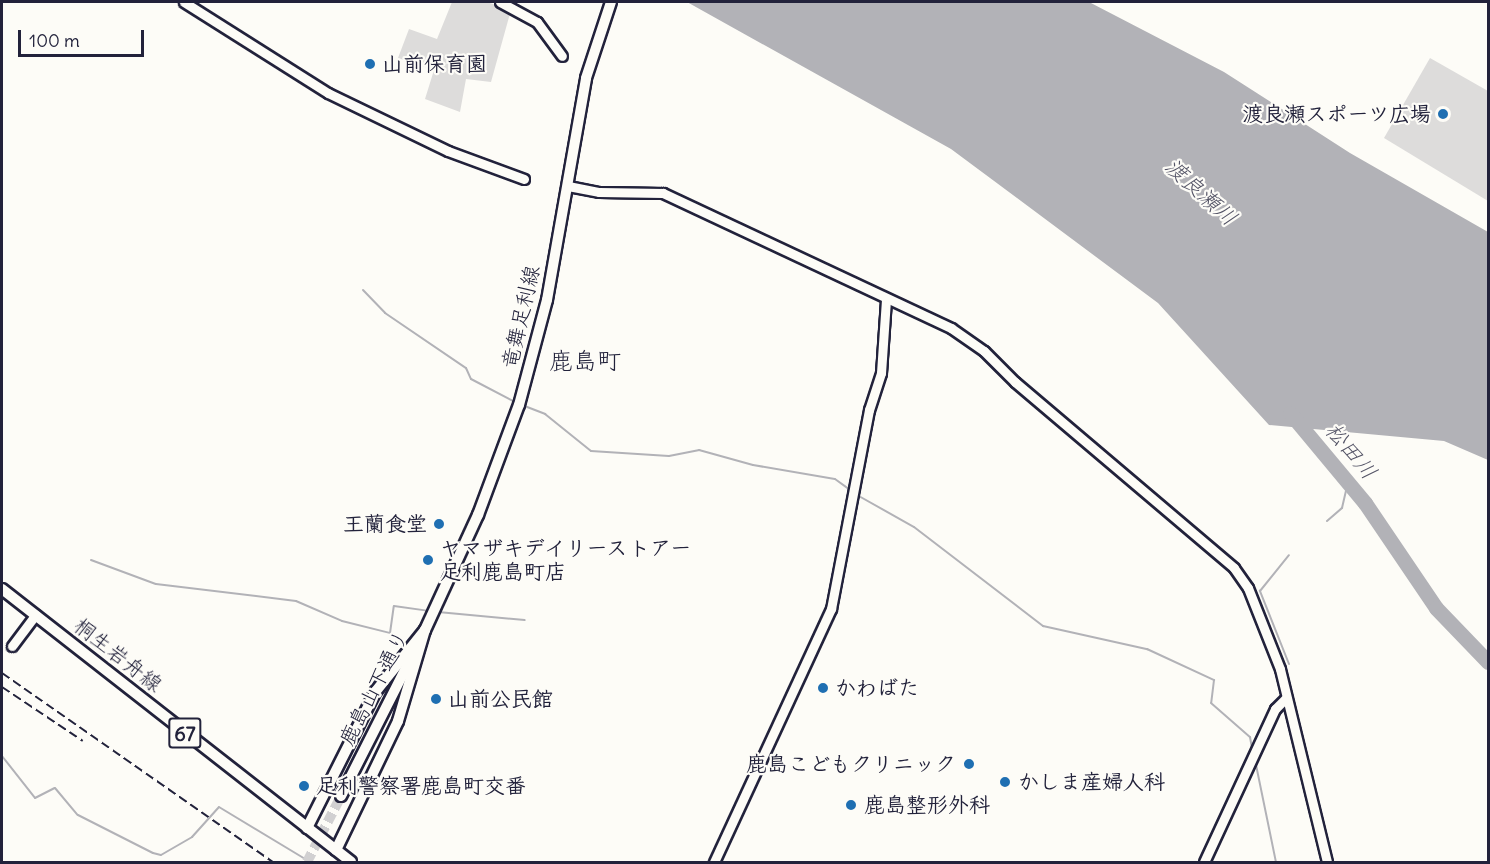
<!DOCTYPE html>
<meta charset="utf-8">
<style>
body{margin:0}
#map{position:relative;width:1490px;height:864px;overflow:hidden;background:#fdfcf7;font-family:Delius,"Klee One",sans-serif}
div>[style]{position:absolute}
.green>*{inset:0;background:#dddcdb}
.water>*{inset:0;background:#b2b2b7}
.stream>*{height:2px;margin:-1px;padding:0 1px;transform-origin:1px;border-radius:1px;background:#b2b2b7}
.river>*{height:15px;margin:-7.5px;padding:0 7.5px;transform-origin:7.5px;border-radius:7.5px;background:#b2b2b7}
.secondary-tunnel>*{height:10px;margin-top:-5px;transform-origin:0;background:repeating-linear-gradient(90deg,#d1d0d1 0 10px,transparent 0 15px)}
.roads{filter:drop-shadow(2px 0 #22223b) drop-shadow(-2px 0 #22223b) drop-shadow(0 2px #22223b) drop-shadow(0 -2px #22223b)}
.tertiary>*{height:9px;margin:-4.5px;padding:0 4.5px;transform-origin:4.5px;border-radius:4.5px;background:#fdfcf7}
.secondary>*{height:10px;margin:-5px;padding:0 5px;transform-origin:5px;border-radius:5px;background:#fdfcf7}
.primary>*{height:10px;margin:-5px;padding:0 5px;transform-origin:5px;border-radius:5px;background:#fdfcf7}
.rail>*{height:2px;margin-top:-1px;transform-origin:0;background:repeating-linear-gradient(90deg,#22223b 0 9px,transparent 0 13.5px)}
.dots>*{width:16px;height:16px;translate:-50% -50%;box-sizing:border-box;border:3px solid #fdfcf7;border-radius:50%}
span{translate:-50% -50%;white-space:nowrap;text-align:center;line-height:1.15;-webkit-text-stroke:4.5px #fdfcf7;paint-order:stroke}
.shield-label span{padding:2px 4px;background:#fdfcf7;border:2px solid;border-radius:4px;-webkit-text-stroke-width:0}
.shield-label{font-size:20px;color:#22223b;font-weight:700}
.poi-label{font-size:21px;color:#22223b;font-weight:700}
.left{translate:0 -50%;text-align:left}
.right{translate:-100% -50%;text-align:right}
.street-label{font-size:21px;color:#22223b}
.water-label{font-size:22px;color:#545466;font-style:italic}
.quarter-label{font-size:24px;color:#22223b}
.frame{position:absolute;inset:0;border:3px solid #22223b;pointer-events:none}
.scale{position:absolute;left:18px;top:30px;width:126px;height:27px;box-sizing:border-box;border:3px solid #22223b;border-top:0;padding-left:8px;font-size:18px;line-height:21px;white-space:nowrap;color:#22223b;-webkit-text-stroke:4px #fdfcf7;paint-order:stroke}
</style>
<div id="map">
<div class="green">
<div style="clip-path:polygon(452px 2px,487px 2px,511px 10px,491px 82px,466px 79px,460px 112px,425px 99px,434px 70px,398px 58px,409px 29px,437px 39px)"></div>
<div style="clip-path:polygon(1430px 58px,1488px 91px,1488px 201px,1384px 138px)"></div>
</div>
<div class="water">
<div style="clip-path:polygon(687px 2px,1089px 2px,1224px 72px,1350px 153px,1488px 232px,1488px 460px,1444px 441px,1269px 425px,1158px 303px,951px 149px)"></div>
</div>
<div class="stream">
<div style="left:363px;top:290px;width:32px;rotate:46deg"></div>
<div style="left:385px;top:313px;width:98px;rotate:34.2deg"></div>
<div style="left:466px;top:368px;width:12px;rotate:66deg"></div>
<div style="left:471px;top:379px;width:52px;rotate:27.6deg"></div>
<div style="left:522px;top:405px;width:25px;rotate:21deg"></div>
<div style="left:545px;top:414px;width:59px;rotate:38.8deg"></div>
<div style="left:591px;top:451px;width:78px;rotate:3.7deg"></div>
<div style="left:669px;top:456px;width:31px;rotate:-11deg"></div>
<div style="left:699px;top:450px;width:56px;rotate:15.5deg"></div>
<div style="left:753px;top:465px;width:83px;rotate:9.7deg"></div>
<div style="left:835px;top:479px;width:19px;rotate:36deg"></div>
<div style="left:857px;top:495px;width:65px;rotate:29.3deg"></div>
<div style="left:914px;top:527px;width:163px;rotate:37.5deg"></div>
<div style="left:1043px;top:626px;width:107px;rotate:12.5deg"></div>
<div style="left:1147px;top:649px;width:74px;rotate:24.8deg"></div>
<div style="left:1214px;top:680px;width:23px;rotate:97deg"></div>
<div style="left:1211px;top:703px;width:52px;rotate:41.1deg"></div>
<div style="left:1250px;top:737px;width:11px;rotate:80deg"></div>
<div style="left:1327px;top:521px;width:20px;rotate:-41deg"></div>
<div style="left:1342px;top:508px;width:26px;rotate:-77deg"></div>
<div style="left:91px;top:560px;width:69px;rotate:20.3deg"></div>
<div style="left:156px;top:584px;width:141px;rotate:6.9deg"></div>
<div style="left:296px;top:601px;width:50px;rotate:23.5deg"></div>
<div style="left:342px;top:621px;width:49px;rotate:14deg"></div>
<div style="left:390px;top:633px;width:27px;rotate:-82deg"></div>
<div style="left:394px;top:606px;width:35px;rotate:8deg"></div>
<div style="left:438px;top:612px;width:87px;rotate:5.3deg"></div>
<div style="left:1289px;top:664px;width:79px;rotate:-111.7deg"></div>
<div style="left:1260px;top:591px;width:46px;rotate:-51.1deg"></div>
<div style="left:2px;top:756px;width:53px;rotate:51.8deg"></div>
<div style="left:35px;top:798px;width:22px;rotate:-27deg"></div>
<div style="left:55px;top:788px;width:35px;rotate:50deg"></div>
<div style="left:78px;top:815px;width:84px;rotate:26.9deg"></div>
<div style="left:153px;top:853px;width:8px;rotate:14deg"></div>
<div style="left:161px;top:855px;width:36px;rotate:-30deg"></div>
<div style="left:192px;top:837px;width:40px;rotate:-48deg"></div>
<div style="left:219px;top:807px;width:106px;rotate:31.1deg"></div>
<div style="left:1255px;top:760px;width:104px;rotate:78.4deg"></div>
</div>
<div class="river">
<div style="left:1290px;top:413px;width:117px;rotate:50.2deg"></div>
<div style="left:1365px;top:503px;width:127px;rotate:55.9deg"></div>
<div style="left:1436px;top:608px;width:75px;rotate:46.1deg"></div>
</div>
<div class="secondary-tunnel">
<div style="left:307px;top:862px;width:74px;rotate:-62.7deg"></div>
</div>
<div class="roads">
<div class="tertiary">
<div style="left:184px;top:2px;width:170px;rotate:32.3deg"></div>
<div style="left:328px;top:93px;width:133px;rotate:25.8deg"></div>
<div style="left:448px;top:151px;width:81px;rotate:20.2deg"></div>
<div style="left:500px;top:2px;width:42px;rotate:28.4deg"></div>
<div style="left:537px;top:22px;width:42px;rotate:53.7deg"></div>
<div style="left:568px;top:186px;width:32px;rotate:11deg"></div>
<div style="left:599px;top:192px;width:64px;rotate:0.9deg"></div>
<div style="left:663px;top:193px;width:318px;rotate:25.1deg"></div>
<div style="left:951px;top:328px;width:40px;rotate:34.9deg"></div>
<div style="left:984px;top:351px;width:44px;rotate:45deg"></div>
<div style="left:1015px;top:382px;width:287px;rotate:40.3deg"></div>
<div style="left:1234px;top:568px;width:24px;rotate:55deg"></div>
<div style="left:1248px;top:588px;width:87px;rotate:68.4deg"></div>
<div style="left:1280px;top:669px;width:199px;rotate:76.3deg"></div>
<div style="left:12px;top:646px;width:39px;rotate:-53deg"></div>
<div style="left:714px;top:862px;width:279px;rotate:-65.2deg"></div>
<div style="left:831px;top:609px;width:203px;rotate:-79.2deg"></div>
<div style="left:869px;top:410px;width:39px;rotate:-72deg"></div>
<div style="left:881px;top:373px;width:74px;rotate:-86.1deg"></div>
<div style="left:1204px;top:862px;width:169px;rotate:-65.1deg"></div>
<div style="left:1275px;top:709px;width:16px;rotate:-45deg"></div>
</div>
<div class="secondary">
<div style="left:341px;top:796px;width:168px;rotate:-63.1deg"></div>
<div style="left:307px;top:828px;width:153px;rotate:-63.3deg"></div>
<div style="left:376px;top:691px;width:78px;rotate:-51.2deg"></div>
<div style="left:336px;top:850px;width:143px;rotate:-64.3deg"></div>
<div style="left:398px;top:721px;width:95px;rotate:-73.5deg"></div>
<div style="left:425px;top:630px;width:127px;rotate:-65.3deg"></div>
<div style="left:478px;top:515px;width:117px;rotate:-69.6deg"></div>
<div style="left:519px;top:405px;width:109px;rotate:-75.1deg"></div>
<div style="left:547px;top:300px;width:225px;rotate:-80deg"></div>
<div style="left:586px;top:78px;width:80px;rotate:-71.8deg"></div>
</div>
<div class="primary">
<div style="left:2px;top:589px;width:443px;rotate:38deg"></div>
</div>
</div>
<div class="rail">
<div style="left:2px;top:673px;width:330px;rotate:34.9deg"></div>
<div style="left:2px;top:687px;width:97px;rotate:33.7deg"></div>
</div>
<div class="dots">
<div style="left:370px;top:64px;background:#1f6fb2"></div>
<div style="left:1443px;top:114px;background:#1f6fb2"></div>
<div style="left:439px;top:524px;background:#1f6fb2"></div>
<div style="left:428px;top:560px;background:#1f6fb2"></div>
<div style="left:823px;top:688px;background:#1f6fb2"></div>
<div style="left:436px;top:699px;background:#1f6fb2"></div>
<div style="left:969px;top:764px;background:#1f6fb2"></div>
<div style="left:1005px;top:782px;background:#1f6fb2"></div>
<div style="left:304px;top:786px;background:#1f6fb2"></div>
<div style="left:851px;top:805px;background:#1f6fb2"></div>
</div>
<div class="shield-label">
<span style="left:185px;top:733px">67</span>
</div>
<div class="poi-label">
<span class="left" style="left:382px;top:64px">山前保育園</span>
<span class="right" style="left:1431px;top:114px">渡良瀬スポーツ広場</span>
<span class="right" style="left:427px;top:524px">王蘭食堂</span>
<span class="left" style="left:440px;top:560px">ヤマザキデイリーストアー<br>足利鹿島町店</span>
<span class="left" style="left:835px;top:688px">かわばた</span>
<span class="left" style="left:448px;top:699px">山前公民館</span>
<span class="right" style="left:956px;top:764px">鹿島こどもクリニック</span>
<span class="left" style="left:1018px;top:782px">かしま産婦人科</span>
<span class="left" style="left:316px;top:786px">足利警察署鹿島町交番</span>
<span class="left" style="left:864px;top:805px">鹿島整形外科</span>
</div>
<div class="street-label">
<span style="left:521px;top:317px;rotate:-77deg">竜舞足利線</span>
<span style="left:118px;top:655px;rotate:38deg">桐生岩舟線</span>
<span style="left:374px;top:688px;rotate:-63deg">鹿島山下通り</span>
</div>
<div class="water-label">
<span style="left:1201px;top:192px;rotate:42deg">渡良瀬川</span>
<span style="left:1351px;top:451px;rotate:50deg">松田川</span>
</div>
<div class="quarter-label">
<span style="left:585px;top:361px">鹿島町</span>
</div>
<div class="frame"></div>
<div class="scale">100 m</div>
</div>
